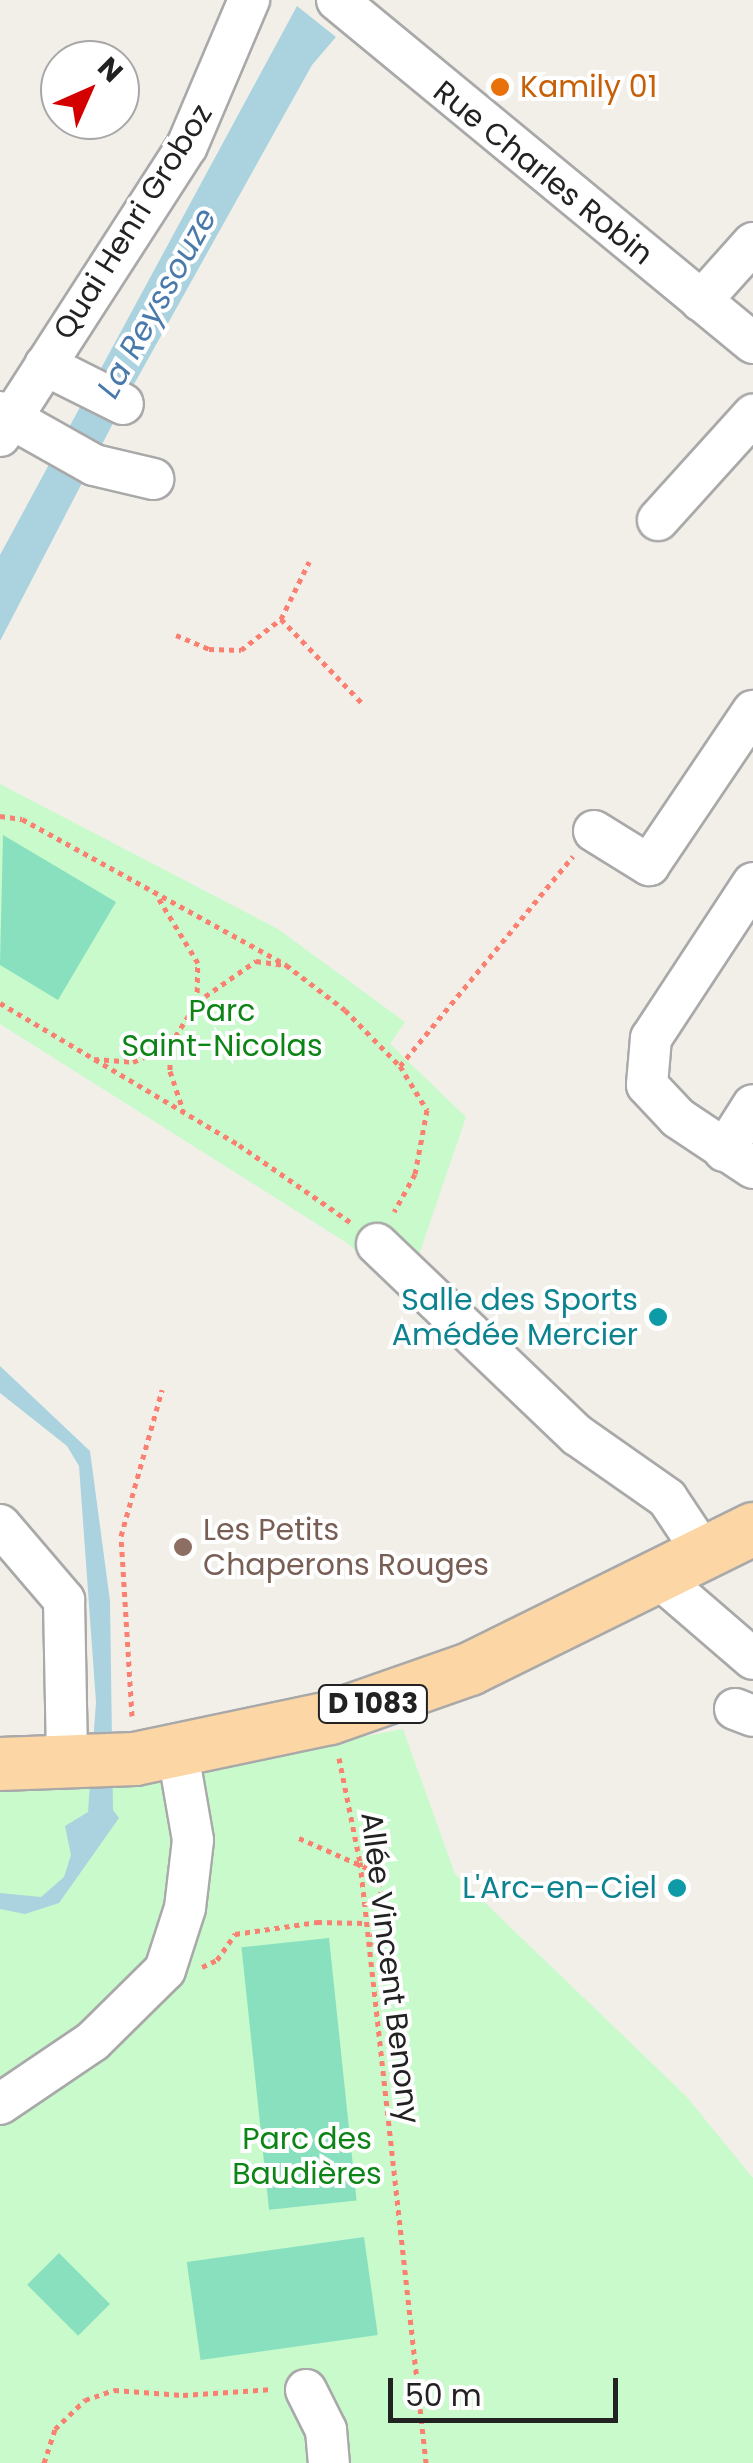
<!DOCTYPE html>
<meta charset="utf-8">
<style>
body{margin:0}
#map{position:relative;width:753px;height:2463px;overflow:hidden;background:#f2efe9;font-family:Poppins,sans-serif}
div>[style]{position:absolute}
.park>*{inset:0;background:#c8facc}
.pitch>*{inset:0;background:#88e0be;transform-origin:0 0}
.water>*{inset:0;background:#aad3df}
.path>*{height:5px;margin-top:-2.5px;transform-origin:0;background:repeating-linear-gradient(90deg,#fa8072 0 5px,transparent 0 10px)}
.roads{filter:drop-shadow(2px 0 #a9a9a9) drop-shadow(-2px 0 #a9a9a9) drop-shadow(0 2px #a9a9a9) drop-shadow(0 -2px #a9a9a9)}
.minor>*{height:40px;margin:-20px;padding:0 20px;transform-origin:20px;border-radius:20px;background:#fff}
.major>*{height:52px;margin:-26px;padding:0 26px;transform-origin:26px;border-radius:26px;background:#fcd6a4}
.dots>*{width:28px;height:28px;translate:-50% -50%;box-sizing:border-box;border:5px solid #fff;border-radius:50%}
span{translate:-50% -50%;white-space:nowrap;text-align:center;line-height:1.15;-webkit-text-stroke:8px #fff;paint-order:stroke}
.shield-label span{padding:2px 8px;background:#fff;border:2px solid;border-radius:8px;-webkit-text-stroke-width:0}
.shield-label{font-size:28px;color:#222;font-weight:700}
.food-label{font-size:30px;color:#c56008}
.left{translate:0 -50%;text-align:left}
.street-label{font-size:30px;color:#222}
.park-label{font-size:30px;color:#0c8416}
.culture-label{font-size:30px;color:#0d838f}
.right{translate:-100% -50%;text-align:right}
.education-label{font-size:30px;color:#785e54}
.water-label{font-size:32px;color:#4a7aab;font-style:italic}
.north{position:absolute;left:40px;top:40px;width:100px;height:100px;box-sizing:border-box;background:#fff;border:2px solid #a7a7a7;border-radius:50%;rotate:45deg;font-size:28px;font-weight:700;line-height:40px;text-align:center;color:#222}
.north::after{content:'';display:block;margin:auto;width:35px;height:45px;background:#d40000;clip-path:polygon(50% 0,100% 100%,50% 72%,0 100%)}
.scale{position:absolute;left:388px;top:2378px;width:230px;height:45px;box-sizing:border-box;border:5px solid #222;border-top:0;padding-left:12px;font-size:30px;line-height:35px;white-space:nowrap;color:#222;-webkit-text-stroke:8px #fff;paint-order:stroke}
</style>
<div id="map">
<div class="park">
<div style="clip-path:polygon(0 784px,278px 929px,405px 1022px,390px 1044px,466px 1117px,405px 1296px,347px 1243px,0 1024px)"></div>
<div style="clip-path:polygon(403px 1729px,455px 1874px,686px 2096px,753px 2178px,753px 2463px,0 2463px,0 1790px,148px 1779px)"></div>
</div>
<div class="pitch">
<div style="clip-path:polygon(3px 835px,116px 902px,58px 1000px,0 965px)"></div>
<div style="left:329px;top:1938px;width:264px;height:88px;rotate:84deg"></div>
<div style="left:364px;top:2237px;width:99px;height:179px;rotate:82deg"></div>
<div style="left:59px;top:2253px;width:72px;height:45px;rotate:45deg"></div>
</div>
<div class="water">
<div style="clip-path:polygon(297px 6px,336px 37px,312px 65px,123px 404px,0 641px,0 555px)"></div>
<div style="clip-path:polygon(0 1366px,90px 1451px,110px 1601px,113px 1810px,119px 1818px,59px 1903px,25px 1914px,0 1909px,0 1893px,41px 1897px,64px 1877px,71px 1855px,65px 1826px,88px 1812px,96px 1702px,79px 1466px,67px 1446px,0 1393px)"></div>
</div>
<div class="path">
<div style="left:281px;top:619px;width:117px;rotate:46deg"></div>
<div style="left:176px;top:635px;width:36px;rotate:23deg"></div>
<div style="left:209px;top:649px;width:32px;rotate:2deg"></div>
<div style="left:241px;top:650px;width:51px;rotate:-37.8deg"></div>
<div style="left:281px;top:619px;width:64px;rotate:-63.8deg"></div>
<div style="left:0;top:816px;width:22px;rotate:8deg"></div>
<div style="left:22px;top:819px;width:302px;rotate:28.9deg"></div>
<div style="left:286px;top:965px;width:74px;rotate:37.3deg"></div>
<div style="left:345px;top:1010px;width:78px;rotate:45.5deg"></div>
<div style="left:400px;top:1066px;width:52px;rotate:58.5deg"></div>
<div style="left:427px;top:1110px;width:65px;rotate:100.6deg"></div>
<div style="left:415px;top:1174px;width:43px;rotate:118.9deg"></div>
<div style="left:197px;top:1002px;width:72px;rotate:-34.8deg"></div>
<div style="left:256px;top:961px;width:27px;rotate:8deg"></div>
<div style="left:0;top:1003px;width:278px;rotate:30.7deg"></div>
<div style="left:239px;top:1145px;width:135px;rotate:34.7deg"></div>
<div style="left:170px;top:1045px;width:26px;rotate:90deg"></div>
<div style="left:170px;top:1071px;width:41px;rotate:71.6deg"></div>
<div style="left:94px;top:1059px;width:39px;rotate:4deg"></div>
<div style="left:133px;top:1062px;width:41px;rotate:-24.7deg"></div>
<div style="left:170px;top:1045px;width:51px;rotate:-57.9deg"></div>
<div style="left:197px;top:1002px;width:39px;rotate:-89deg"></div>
<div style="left:198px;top:963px;width:75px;rotate:-121.4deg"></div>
<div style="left:400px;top:1066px;width:272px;rotate:-50.5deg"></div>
<div style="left:132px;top:1716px;width:180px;rotate:-93.5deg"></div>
<div style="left:121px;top:1536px;width:152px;rotate:-74.3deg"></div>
<div style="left:339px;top:1758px;width:106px;rotate:78.6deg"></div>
<div style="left:360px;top:1862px;width:605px;rotate:83.73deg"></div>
<div style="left:299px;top:1838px;width:84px;rotate:23.8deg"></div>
<div style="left:376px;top:1872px;width:33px;rotate:76deg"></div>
<div style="left:384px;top:1904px;width:43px;rotate:108.9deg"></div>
<div style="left:202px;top:1967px;width:17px;rotate:-25deg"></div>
<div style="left:217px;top:1960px;width:32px;rotate:-55deg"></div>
<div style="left:235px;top:1934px;width:83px;rotate:-8.3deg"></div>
<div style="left:317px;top:1922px;width:49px;rotate:1.2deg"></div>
<div style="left:44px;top:2463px;width:36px;rotate:-72deg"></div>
<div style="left:55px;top:2429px;width:42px;rotate:-44deg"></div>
<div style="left:85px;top:2400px;width:31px;rotate:-19deg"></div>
<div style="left:114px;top:2390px;width:69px;rotate:4.1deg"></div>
<div style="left:183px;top:2395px;width:90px;rotate:-3.8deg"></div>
</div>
<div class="roads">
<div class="minor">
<div style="left:337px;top:0;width:539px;rotate:39.51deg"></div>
<div style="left:701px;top:301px;width:78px;rotate:-48.1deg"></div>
<div style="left:45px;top:365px;width:87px;rotate:26.6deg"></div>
<div style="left:0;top:412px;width:108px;rotate:29.4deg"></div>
<div style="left:94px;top:465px;width:61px;rotate:13.3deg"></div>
<div style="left:0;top:436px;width:345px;rotate:-57.2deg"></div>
<div style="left:187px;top:146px;width:159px;rotate:-67deg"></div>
<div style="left:658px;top:520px;width:142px;rotate:-47.9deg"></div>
<div style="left:594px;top:831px;width:65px;rotate:31.7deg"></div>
<div style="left:649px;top:865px;width:186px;rotate:-56deg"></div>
<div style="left:753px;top:883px;width:186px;rotate:123.3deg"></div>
<div style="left:651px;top:1038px;width:47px;rotate:94.9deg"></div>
<div style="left:647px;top:1085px;width:45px;rotate:46.8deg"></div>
<div style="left:678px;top:1118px;width:90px;rotate:33.7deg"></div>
<div style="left:724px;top:1151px;width:54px;rotate:-57.8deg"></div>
<div style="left:377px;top:1244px;width:277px;rotate:43.7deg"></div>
<div style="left:577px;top:1435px;width:110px;rotate:35deg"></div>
<div style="left:667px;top:1498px;width:58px;rotate:56.3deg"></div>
<div style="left:0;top:1525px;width:99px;rotate:49.5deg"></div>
<div style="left:64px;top:1600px;width:163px;rotate:88.9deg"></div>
<div style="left:658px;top:1577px;width:125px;rotate:40.8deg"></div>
<div style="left:735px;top:1709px;width:19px;rotate:21deg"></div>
<div style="left:0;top:2104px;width:112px;rotate:-34.1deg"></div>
<div style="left:93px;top:2041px;width:101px;rotate:-44.6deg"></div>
<div style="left:165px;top:1970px;width:65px;rotate:-72.1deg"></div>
<div style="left:185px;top:1908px;width:68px;rotate:-83.3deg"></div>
<div style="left:193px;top:1840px;width:88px;rotate:-99.8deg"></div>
<div style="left:306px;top:2390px;width:45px;rotate:63.4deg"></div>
<div style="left:326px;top:2430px;width:33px;rotate:85deg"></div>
</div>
<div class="major">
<div style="left:0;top:1764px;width:135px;rotate:-2.1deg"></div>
<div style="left:135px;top:1759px;width:199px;rotate:-11.9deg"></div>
<div style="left:330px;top:1718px;width:148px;rotate:-19.3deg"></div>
<div style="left:470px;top:1669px;width:316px;rotate:-26.3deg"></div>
</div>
</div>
<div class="dots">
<div style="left:500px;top:87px;background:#e8710a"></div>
<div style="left:658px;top:1317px;background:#0f9aa8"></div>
<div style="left:183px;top:1547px;background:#8d6e63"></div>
<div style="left:677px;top:1888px;background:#0f9aa8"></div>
</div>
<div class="shield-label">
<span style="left:373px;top:1704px">D 1083</span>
</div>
<div class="food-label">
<span class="left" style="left:520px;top:87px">Kamily 01</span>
</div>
<div class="street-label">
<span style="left:543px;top:173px;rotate:39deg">Rue Charles Robin</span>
<span style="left:133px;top:222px;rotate:-58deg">Quai Henri Groboz</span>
<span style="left:390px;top:1968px;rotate:83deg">Allée Vincent Benony</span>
</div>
<div class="park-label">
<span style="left:222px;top:1028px">Parc<br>Saint-Nicolas</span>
<span style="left:307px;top:2156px">Parc des<br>Baudières</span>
</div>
<div class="culture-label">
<span class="right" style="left:638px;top:1317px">Salle des Sports<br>Amédée Mercier</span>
<span class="right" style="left:657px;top:1888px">L'Arc-en-Ciel</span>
</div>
<div class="education-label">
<span class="left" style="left:203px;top:1547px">Les Petits<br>Chaperons Rouges</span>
</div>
<div class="water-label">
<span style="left:157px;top:303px;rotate:-61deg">La Reyssouze</span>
</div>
<div class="north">N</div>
<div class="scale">50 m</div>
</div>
